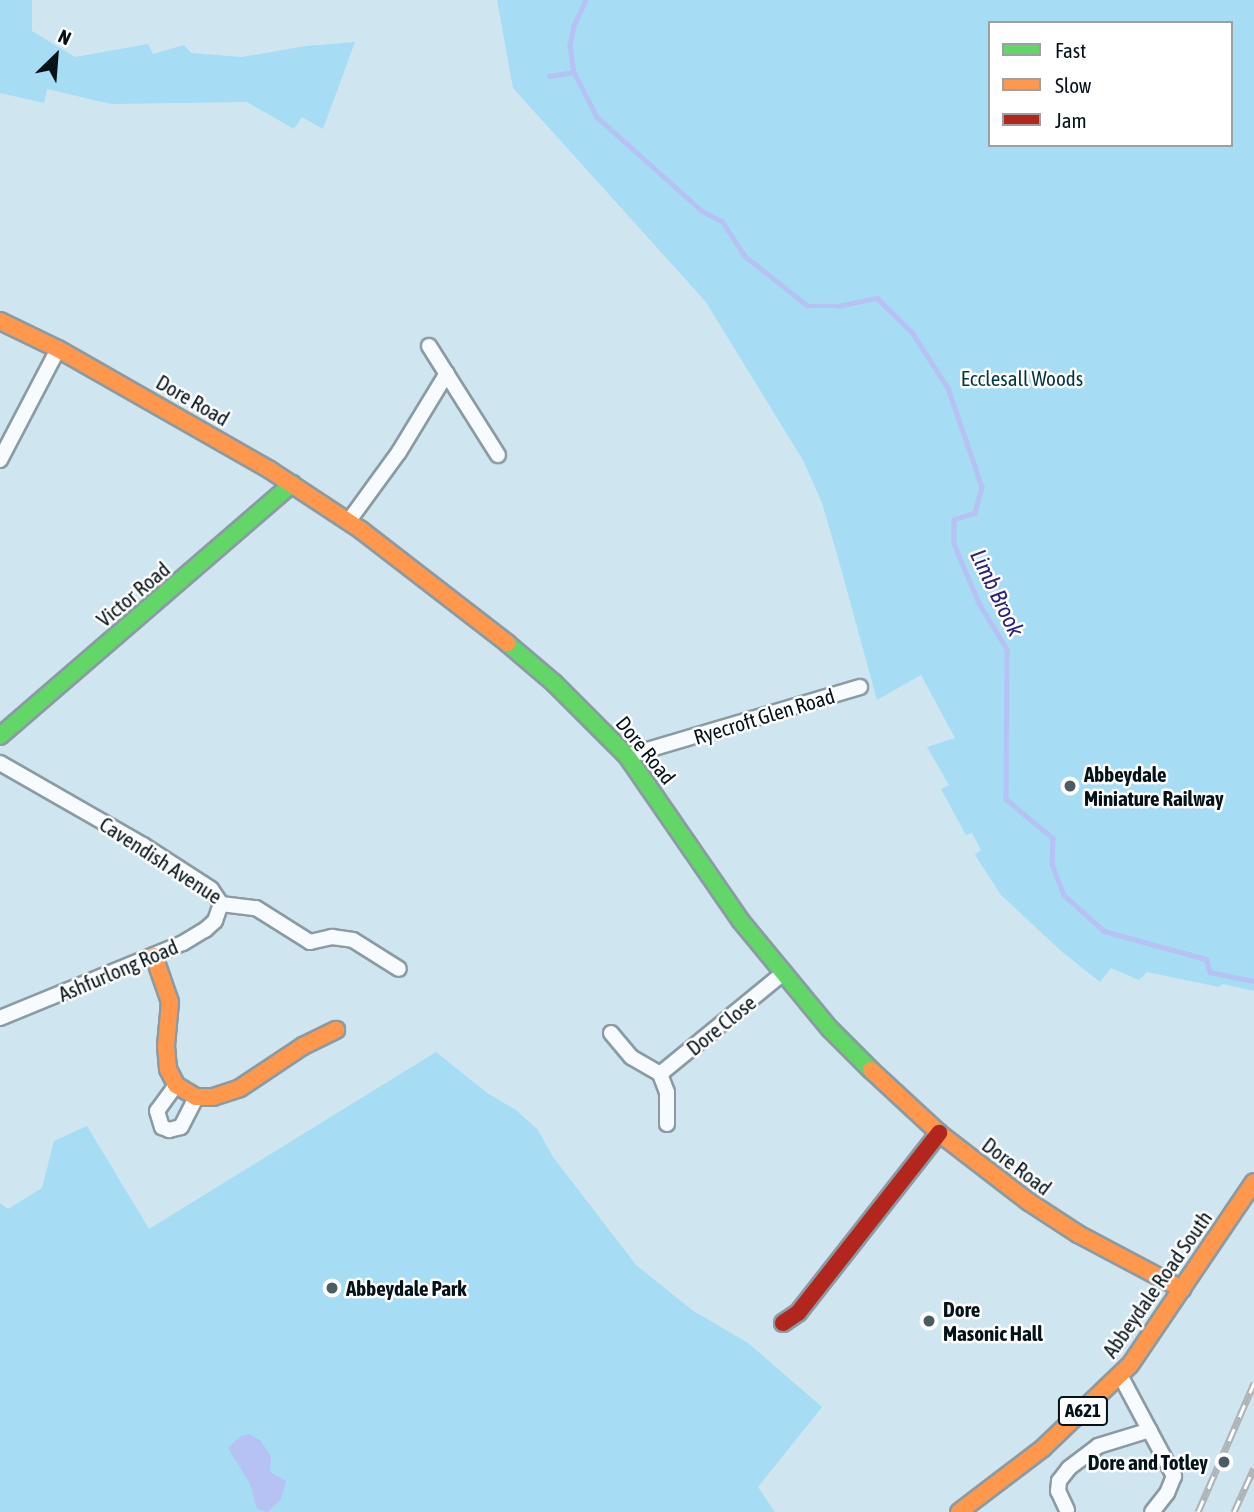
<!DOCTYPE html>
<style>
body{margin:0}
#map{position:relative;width:1254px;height:1512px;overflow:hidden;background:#cfe6f1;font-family:"Asap Condensed",sans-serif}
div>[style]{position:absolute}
.green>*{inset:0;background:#a6dcf4}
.water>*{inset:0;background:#b6c2f4}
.stream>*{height:4.5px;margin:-2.25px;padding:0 2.25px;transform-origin:2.25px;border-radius:2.25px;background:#b6c2f4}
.roads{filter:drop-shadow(2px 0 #8a9ba3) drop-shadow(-2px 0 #8a9ba3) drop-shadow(0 2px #8a9ba3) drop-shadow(0 -2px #8a9ba3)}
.street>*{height:14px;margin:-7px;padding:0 7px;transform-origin:7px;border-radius:7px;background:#f8fbfd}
.fast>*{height:16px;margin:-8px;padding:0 8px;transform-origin:8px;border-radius:8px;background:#63d668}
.slow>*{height:16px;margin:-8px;padding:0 8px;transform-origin:8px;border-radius:8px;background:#ff974d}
.jam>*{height:16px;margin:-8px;padding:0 8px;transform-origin:8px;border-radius:8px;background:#b3261e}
.rail>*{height:7px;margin-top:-3.5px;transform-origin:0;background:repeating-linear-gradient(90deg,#fff 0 13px,#aeb3b6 0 26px);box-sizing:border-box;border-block:2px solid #aeb3b6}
.dots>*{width:19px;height:19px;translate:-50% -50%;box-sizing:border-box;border:4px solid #fff;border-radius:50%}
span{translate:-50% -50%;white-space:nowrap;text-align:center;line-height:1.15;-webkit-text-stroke:5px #fff;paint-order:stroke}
.shield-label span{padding:2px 5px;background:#fff;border:2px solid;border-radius:5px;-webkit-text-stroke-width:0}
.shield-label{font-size:19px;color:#041219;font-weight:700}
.park-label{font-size:21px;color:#003547}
.street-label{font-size:21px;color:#041219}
.poi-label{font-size:21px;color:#041219;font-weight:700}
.left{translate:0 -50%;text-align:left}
.right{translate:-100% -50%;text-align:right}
.water-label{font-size:23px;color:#2c217f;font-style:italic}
.legend{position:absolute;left:988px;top:21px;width:245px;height:126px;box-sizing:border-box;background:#fff;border:2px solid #9ba0a3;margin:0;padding:9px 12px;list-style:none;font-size:21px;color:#041219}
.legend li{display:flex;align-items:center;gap:14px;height:35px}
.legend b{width:35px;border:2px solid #9ba0a3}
.north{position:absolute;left:21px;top:21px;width:70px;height:70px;-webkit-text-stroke:5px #fff;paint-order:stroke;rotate:25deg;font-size:19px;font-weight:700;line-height:28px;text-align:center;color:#041219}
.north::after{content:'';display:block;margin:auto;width:24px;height:32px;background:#041219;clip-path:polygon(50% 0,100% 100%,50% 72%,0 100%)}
</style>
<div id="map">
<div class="green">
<div style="clip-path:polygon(0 0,32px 0,32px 31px,75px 57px,148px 44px,153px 54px,184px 45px,191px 53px,242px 57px,306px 46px,355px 42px,323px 129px,302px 117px,294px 129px,247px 102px,111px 104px,47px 89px,44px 103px,0 93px)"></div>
<div style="clip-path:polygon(evenodd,497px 0,1254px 0,1254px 991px,1223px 984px,1219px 987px,1147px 972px,1139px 980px,1111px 968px,1100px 982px,1061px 951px,1001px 895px,975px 855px,981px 850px,972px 833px,966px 835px,941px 789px,949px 785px,927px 747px,955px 738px,921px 675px,877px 700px,837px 554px,822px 503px,804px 462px,706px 302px,513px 88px,497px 0,990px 23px,1231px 23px,1231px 145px,990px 145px,990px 23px)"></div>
<div style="clip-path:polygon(436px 1052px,487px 1093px,516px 1110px,538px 1130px,553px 1157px,636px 1265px,692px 1310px,748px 1343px,822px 1407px,758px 1487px,775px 1512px,0 1512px,0 1203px,8px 1209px,42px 1188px,54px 1141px,87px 1126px,149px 1229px)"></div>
</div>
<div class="water">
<div style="clip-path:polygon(249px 1434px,260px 1440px,271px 1456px,270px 1472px,286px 1481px,281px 1499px,268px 1512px,257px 1509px,250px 1484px,228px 1448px,241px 1436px)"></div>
</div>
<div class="stream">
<div style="left:586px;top:0;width:29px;rotate:115deg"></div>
<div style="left:574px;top:26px;width:19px;rotate:102deg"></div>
<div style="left:570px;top:45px;width:27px;rotate:82deg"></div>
<div style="left:574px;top:72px;width:51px;rotate:62.9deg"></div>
<div style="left:597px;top:117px;width:141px;rotate:41.8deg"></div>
<div style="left:702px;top:211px;width:22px;rotate:27deg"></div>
<div style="left:722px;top:221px;width:42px;rotate:56.7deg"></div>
<div style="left:745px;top:256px;width:80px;rotate:38.4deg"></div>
<div style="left:808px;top:306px;width:30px"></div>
<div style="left:838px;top:306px;width:40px;rotate:-12deg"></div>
<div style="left:877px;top:298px;width:49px;rotate:44.2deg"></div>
<div style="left:912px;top:332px;width:67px;rotate:57.3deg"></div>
<div style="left:948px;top:388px;width:105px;rotate:71deg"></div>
<div style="left:982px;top:487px;width:27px;rotate:105deg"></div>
<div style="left:975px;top:513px;width:22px;rotate:162deg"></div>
<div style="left:954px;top:520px;width:24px;rotate:90deg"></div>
<div style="left:954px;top:544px;width:64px;rotate:67deg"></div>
<div style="left:979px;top:603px;width:54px;rotate:58.7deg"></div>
<div style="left:1007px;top:649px;width:150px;rotate:90.4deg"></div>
<div style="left:1006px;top:799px;width:61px;rotate:39.7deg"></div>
<div style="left:1053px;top:838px;width:26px;rotate:92deg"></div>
<div style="left:1052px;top:864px;width:33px;rotate:69deg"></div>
<div style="left:1064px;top:895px;width:54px;rotate:42deg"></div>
<div style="left:1104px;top:931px;width:106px;rotate:15.4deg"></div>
<div style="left:1206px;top:959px;width:14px;rotate:73deg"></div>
<div style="left:1210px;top:972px;width:45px;rotate:11.6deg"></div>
<div style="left:549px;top:76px;width:25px;rotate:-9deg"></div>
</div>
<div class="roads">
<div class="street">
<div style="left:429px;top:346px;width:129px;rotate:57.7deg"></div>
<div style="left:0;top:460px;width:125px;rotate:-62.4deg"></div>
<div style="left:348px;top:522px;width:87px;rotate:-53.9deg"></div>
<div style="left:399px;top:452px;width:92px;rotate:-58.7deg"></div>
<div style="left:627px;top:756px;width:243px;rotate:-16.5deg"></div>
<div style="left:0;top:763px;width:165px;rotate:29.8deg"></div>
<div style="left:143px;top:845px;width:81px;rotate:32.9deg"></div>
<div style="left:211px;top:889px;width:18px;rotate:56deg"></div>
<div style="left:221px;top:904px;width:35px;rotate:7deg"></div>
<div style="left:256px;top:908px;width:64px;rotate:32.2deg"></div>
<div style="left:310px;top:942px;width:23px;rotate:-13deg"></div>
<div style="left:332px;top:937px;width:21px;rotate:8deg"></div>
<div style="left:353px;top:940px;width:54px;rotate:32.2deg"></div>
<div style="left:0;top:1018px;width:198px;rotate:-22.3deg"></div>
<div style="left:183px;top:943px;width:26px;rotate:-31deg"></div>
<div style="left:205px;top:930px;width:13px;rotate:-42deg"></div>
<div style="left:215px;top:921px;width:18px;rotate:-71deg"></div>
<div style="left:611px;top:1033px;width:31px;rotate:50deg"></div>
<div style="left:631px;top:1057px;width:34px;rotate:30deg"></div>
<div style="left:660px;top:1074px;width:19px;rotate:69deg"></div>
<div style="left:667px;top:1092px;width:32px;rotate:90deg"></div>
<div style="left:660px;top:1074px;width:158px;rotate:-39.3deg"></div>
<div style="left:176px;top:1085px;width:32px;rotate:126deg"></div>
<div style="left:157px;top:1111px;width:17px;rotate:73deg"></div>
<div style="left:162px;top:1127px;width:8px;rotate:23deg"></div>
<div style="left:169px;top:1130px;width:12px;rotate:-14deg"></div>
<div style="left:181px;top:1127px;width:34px;rotate:-63deg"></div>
<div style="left:1120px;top:1375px;width:115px;rotate:61.9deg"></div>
<div style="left:1174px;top:1476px;width:18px;rotate:112deg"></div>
<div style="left:1167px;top:1493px;width:24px;rotate:128deg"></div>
<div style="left:1067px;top:1510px;width:21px;rotate:-115deg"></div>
<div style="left:1058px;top:1491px;width:10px;rotate:-84deg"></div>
<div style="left:1059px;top:1481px;width:16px;rotate:-52deg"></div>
<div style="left:1069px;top:1468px;width:36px;rotate:-37deg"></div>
<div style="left:1098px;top:1446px;width:54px;rotate:-17.1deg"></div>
</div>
<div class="fast">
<div style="left:507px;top:643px;width:62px;rotate:40.4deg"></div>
<div style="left:554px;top:683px;width:103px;rotate:45deg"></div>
<div style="left:627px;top:756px;width:199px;rotate:55.4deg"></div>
<div style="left:740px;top:920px;width:141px;rotate:50.5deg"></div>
<div style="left:830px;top:1029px;width:58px;rotate:45deg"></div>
<div style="left:0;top:736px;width:386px;rotate:-40.8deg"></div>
</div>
<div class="slow">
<div style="left:0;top:321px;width:64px;rotate:25.8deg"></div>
<div style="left:58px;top:349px;width:244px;rotate:29.7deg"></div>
<div style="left:270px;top:470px;width:109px;rotate:33.4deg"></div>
<div style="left:361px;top:530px;width:185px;rotate:37.7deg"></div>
<div style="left:154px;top:956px;width:49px;rotate:70.8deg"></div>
<div style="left:170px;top:1002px;width:44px;rotate:95.2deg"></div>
<div style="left:166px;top:1046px;width:23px;rotate:85deg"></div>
<div style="left:168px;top:1069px;width:18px;rotate:63deg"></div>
<div style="left:176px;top:1085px;width:23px;rotate:31deg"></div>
<div style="left:196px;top:1097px;width:17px"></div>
<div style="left:213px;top:1097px;width:28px;rotate:-18deg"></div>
<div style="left:240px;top:1088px;width:76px;rotate:-33.7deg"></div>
<div style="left:303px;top:1046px;width:37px;rotate:-26deg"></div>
<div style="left:871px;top:1070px;width:93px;rotate:42.8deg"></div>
<div style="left:939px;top:1133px;width:113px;rotate:37.5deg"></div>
<div style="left:1029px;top:1202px;width:59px;rotate:33.1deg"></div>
<div style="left:1078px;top:1234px;width:118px;rotate:27.9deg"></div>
<div style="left:959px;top:1512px;width:106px;rotate:-37.3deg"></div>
<div style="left:1043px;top:1448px;width:120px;rotate:-43.7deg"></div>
<div style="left:1130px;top:1365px;width:221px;rotate:-55.9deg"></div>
</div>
<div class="jam">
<div style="left:783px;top:1323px;width:18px;rotate:-34deg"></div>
<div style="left:798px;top:1313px;width:229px;rotate:-51.9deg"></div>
</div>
</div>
<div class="rail">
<div style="left:1198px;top:1512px;width:141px;rotate:-66.5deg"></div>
<div style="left:1234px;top:1512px;width:48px;rotate:-65.6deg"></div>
</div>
<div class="dots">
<div style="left:1070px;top:786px;background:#4b5c65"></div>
<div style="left:332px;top:1288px;background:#4b5c65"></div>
<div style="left:929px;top:1321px;background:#4b5c65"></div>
<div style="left:1224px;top:1462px;background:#4b5c65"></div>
</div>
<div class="shield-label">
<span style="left:1083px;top:1411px">A621</span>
</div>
<div class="park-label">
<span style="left:1022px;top:378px">Ecclesall Woods</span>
</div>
<div class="street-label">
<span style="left:193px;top:400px;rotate:30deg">Dore Road</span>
<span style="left:133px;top:594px;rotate:-40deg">Victor Road</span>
<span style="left:764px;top:716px;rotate:-17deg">Ryecroft Glen Road</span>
<span style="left:646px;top:750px;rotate:51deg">Dore Road</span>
<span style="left:161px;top:860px;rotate:33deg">Cavendish Avenue</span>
<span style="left:118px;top:970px;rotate:-23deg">Ashfurlong Road</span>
<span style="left:721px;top:1025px;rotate:-39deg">Dore Close</span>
<span style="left:1017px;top:1166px;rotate:37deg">Dore Road</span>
<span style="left:1157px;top:1284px;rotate:-55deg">Abbeydale Road South</span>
</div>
<div class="poi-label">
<span class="left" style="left:1084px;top:786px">Abbeydale<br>Miniature Railway</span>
<span class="left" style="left:346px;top:1288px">Abbeydale Park</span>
<span class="left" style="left:943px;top:1321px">Dore<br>Masonic Hall</span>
<span class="right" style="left:1208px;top:1462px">Dore and Totley</span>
</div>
<div class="water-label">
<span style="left:997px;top:593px;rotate:64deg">Limb Brook</span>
</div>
<ul class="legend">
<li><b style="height:9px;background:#63d668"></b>Fast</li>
<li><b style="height:9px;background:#ff974d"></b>Slow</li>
<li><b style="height:9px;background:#b3261e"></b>Jam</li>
</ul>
<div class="north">N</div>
</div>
